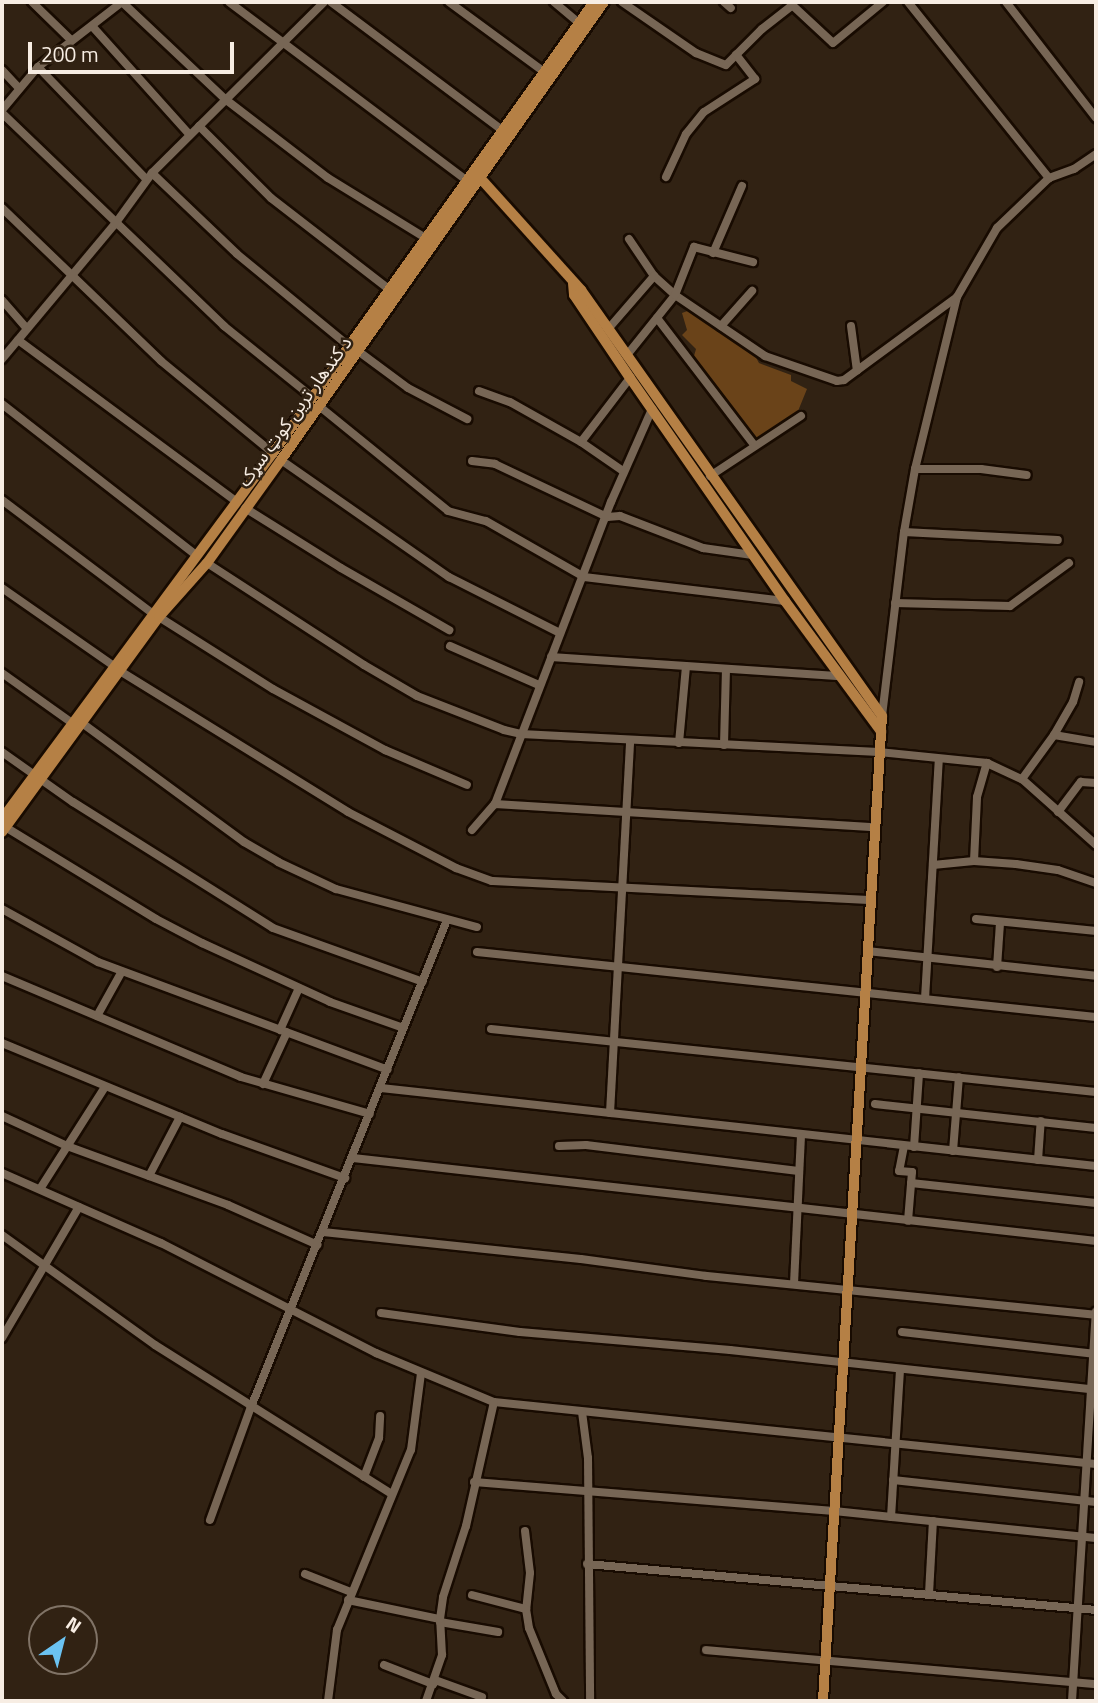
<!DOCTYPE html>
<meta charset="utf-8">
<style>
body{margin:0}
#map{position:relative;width:1098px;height:1703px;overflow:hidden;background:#312213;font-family:"Titillium Web","Noto Sans Arabic",sans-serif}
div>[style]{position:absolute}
.green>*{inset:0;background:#6a4319}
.roads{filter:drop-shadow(2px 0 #180b01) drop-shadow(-2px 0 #180b01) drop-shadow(0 2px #180b01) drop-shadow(0 -2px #180b01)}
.minor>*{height:8px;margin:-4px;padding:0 4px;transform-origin:4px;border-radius:4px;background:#765}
.major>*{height:10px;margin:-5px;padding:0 5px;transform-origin:5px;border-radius:5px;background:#b58045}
span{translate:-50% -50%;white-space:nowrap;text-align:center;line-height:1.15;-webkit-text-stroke:5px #312213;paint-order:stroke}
.street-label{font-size:19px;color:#f7ede3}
.frame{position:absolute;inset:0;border:4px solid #f7ede3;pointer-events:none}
.north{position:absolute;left:28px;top:1605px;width:70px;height:70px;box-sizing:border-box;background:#312213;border:2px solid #807366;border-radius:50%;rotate:35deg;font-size:19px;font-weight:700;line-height:28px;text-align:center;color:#f7ede3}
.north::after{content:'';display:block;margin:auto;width:24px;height:32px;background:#6bc3f2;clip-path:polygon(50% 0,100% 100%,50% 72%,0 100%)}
.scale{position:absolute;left:28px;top:42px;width:206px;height:32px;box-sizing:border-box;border:4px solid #f7ede3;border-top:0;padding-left:9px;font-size:21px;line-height:24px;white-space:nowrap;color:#f7ede3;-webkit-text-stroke:5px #312213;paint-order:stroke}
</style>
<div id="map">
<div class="green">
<div style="clip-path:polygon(690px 310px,753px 352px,759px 363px,791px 375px,791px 381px,807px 389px,796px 416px,756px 442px,694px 356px,696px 349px,682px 335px,687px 330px,682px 313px)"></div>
</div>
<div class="roads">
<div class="minor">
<div style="left:32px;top:2px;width:54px;rotate:44.3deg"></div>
<div style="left:229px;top:2px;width:298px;rotate:36.9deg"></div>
<div style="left:331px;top:2px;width:214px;rotate:36.8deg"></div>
<div style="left:449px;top:2px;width:117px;rotate:36.3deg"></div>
<div style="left:554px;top:2px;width:33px;rotate:40deg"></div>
<div style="left:622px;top:2px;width:90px;rotate:34.6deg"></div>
<div style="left:696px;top:53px;width:32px;rotate:22deg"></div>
<div style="left:726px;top:65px;width:51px;rotate:-45deg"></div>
<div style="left:762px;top:29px;width:39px;rotate:-38deg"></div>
<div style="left:724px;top:2px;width:9px;rotate:41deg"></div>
<div style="left:908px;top:2px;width:226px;rotate:51.3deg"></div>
<div style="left:1006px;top:2px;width:147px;rotate:52.2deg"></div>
<div style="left:791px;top:4px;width:57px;rotate:42.9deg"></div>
<div style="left:833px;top:43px;width:65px;rotate:-39.4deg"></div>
<div style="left:92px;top:26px;width:145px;rotate:48.1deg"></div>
<div style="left:38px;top:67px;width:156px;rotate:46deg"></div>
<div style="left:2px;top:70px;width:25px;rotate:47deg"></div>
<div style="left:2px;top:110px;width:56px;rotate:-50.1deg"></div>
<div style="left:38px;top:67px;width:106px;rotate:-37.7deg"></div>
<div style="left:122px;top:2px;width:141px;rotate:43.3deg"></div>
<div style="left:225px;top:99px;width:130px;rotate:37.5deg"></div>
<div style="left:328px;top:178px;width:116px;rotate:31.6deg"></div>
<div style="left:2px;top:113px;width:308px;rotate:43.8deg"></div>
<div style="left:224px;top:326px;width:113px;rotate:38.9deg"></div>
<div style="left:199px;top:126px;width:102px;rotate:45deg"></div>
<div style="left:271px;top:198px;width:150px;rotate:37.7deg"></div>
<div style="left:152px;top:173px;width:117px;rotate:43.6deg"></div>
<div style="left:237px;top:254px;width:145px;rotate:39.4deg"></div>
<div style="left:666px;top:177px;width:47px;rotate:-65.1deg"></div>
<div style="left:686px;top:134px;width:28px;rotate:-51deg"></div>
<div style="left:704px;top:112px;width:61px;rotate:-32.9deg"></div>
<div style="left:755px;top:79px;width:31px;rotate:-128deg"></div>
<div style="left:2px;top:208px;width:221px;rotate:43.9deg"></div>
<div style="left:161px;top:361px;width:145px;rotate:39.4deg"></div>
<div style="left:629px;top:239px;width:45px;rotate:56deg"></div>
<div style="left:654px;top:276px;width:28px;rotate:42deg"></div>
<div style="left:675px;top:295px;width:109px;rotate:34.1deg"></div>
<div style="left:765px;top:356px;width:76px;rotate:19.1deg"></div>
<div style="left:837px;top:381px;width:7px;rotate:-8deg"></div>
<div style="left:844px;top:380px;width:140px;rotate:-36.3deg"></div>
<div style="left:713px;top:253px;width:73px;rotate:-66.6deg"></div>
<div style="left:2px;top:300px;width:38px;rotate:49deg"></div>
<div style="left:657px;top:318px;width:161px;rotate:52.6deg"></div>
<div style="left:721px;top:326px;width:47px;rotate:-48.5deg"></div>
<div style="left:851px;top:326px;width:45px;rotate:82.4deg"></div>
<div style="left:609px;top:328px;width:69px;rotate:-49.1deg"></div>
<div style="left:18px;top:340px;width:272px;rotate:36.5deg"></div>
<div style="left:358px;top:351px;width:62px;rotate:36.5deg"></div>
<div style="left:408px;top:388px;width:67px;rotate:27.7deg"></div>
<div style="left:627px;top:355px;width:77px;rotate:-51.3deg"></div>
<div style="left:675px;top:295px;width:52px;rotate:-68.4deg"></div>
<div style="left:694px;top:247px;width:61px;rotate:14.3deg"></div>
<div style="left:2px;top:359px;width:176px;rotate:-50.1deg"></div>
<div style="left:115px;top:224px;width:63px;rotate:-54deg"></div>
<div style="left:152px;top:173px;width:243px;rotate:-44.8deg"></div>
<div style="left:479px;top:391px;width:33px;rotate:20deg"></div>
<div style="left:510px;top:402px;width:81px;rotate:29.4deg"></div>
<div style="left:581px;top:442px;width:51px;rotate:34.6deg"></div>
<div style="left:2px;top:404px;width:247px;rotate:37.9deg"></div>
<div style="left:319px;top:406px;width:166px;rotate:39.1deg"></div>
<div style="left:448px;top:511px;width:39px;rotate:15deg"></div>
<div style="left:486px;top:521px;width:113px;rotate:29.7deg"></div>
<div style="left:584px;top:577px;width:202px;rotate:6.8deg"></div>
<div style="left:581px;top:442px;width:81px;rotate:-52.6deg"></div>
<div style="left:281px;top:460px;width:205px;rotate:34.9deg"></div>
<div style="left:449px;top:577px;width:124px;rotate:26.8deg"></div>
<div style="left:472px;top:461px;width:23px;rotate:7deg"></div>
<div style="left:495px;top:464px;width:124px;rotate:25.3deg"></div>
<div style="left:607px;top:517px;width:13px;rotate:-4deg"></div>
<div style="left:620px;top:516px;width:89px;rotate:21.1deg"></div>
<div style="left:703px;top:548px;width:50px;rotate:8deg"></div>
<div style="left:915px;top:469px;width:66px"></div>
<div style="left:981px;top:469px;width:46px;rotate:7.4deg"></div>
<div style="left:710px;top:476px;width:109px;rotate:-33.4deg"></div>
<div style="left:2px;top:500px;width:188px;rotate:37deg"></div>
<div style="left:245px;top:508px;width:113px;rotate:32deg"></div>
<div style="left:341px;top:568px;width:125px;rotate:29.9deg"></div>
<div style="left:904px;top:532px;width:154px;rotate:3deg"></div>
<div style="left:207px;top:563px;width:187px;rotate:33deg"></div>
<div style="left:364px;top:665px;width:61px;rotate:30.3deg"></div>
<div style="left:417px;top:696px;width:93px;rotate:21.3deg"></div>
<div style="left:504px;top:730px;width:17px;rotate:13deg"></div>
<div style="left:521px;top:734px;width:358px;rotate:2.9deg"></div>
<div style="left:879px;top:752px;width:109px;rotate:5.8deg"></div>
<div style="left:987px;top:763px;width:38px;rotate:25deg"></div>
<div style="left:1022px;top:779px;width:99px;rotate:41.7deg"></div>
<div style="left:2px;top:588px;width:136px;rotate:34.9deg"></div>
<div style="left:895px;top:603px;width:115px;rotate:1.5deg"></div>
<div style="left:1010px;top:606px;width:73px;rotate:-36.1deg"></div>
<div style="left:159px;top:617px;width:135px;rotate:32.3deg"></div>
<div style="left:273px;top:689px;width:128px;rotate:28.6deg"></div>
<div style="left:385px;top:750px;width:89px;rotate:23.1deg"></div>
<div style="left:450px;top:646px;width:97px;rotate:23.7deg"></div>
<div style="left:551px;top:657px;width:290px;rotate:3.8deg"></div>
<div style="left:120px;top:671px;width:268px;rotate:31.7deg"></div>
<div style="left:348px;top:812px;width:122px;rotate:27.4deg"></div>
<div style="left:456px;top:868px;width:38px;rotate:20deg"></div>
<div style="left:492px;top:881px;width:378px;rotate:2.9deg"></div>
<div style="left:2px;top:673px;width:86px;rotate:35.5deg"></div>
<div style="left:882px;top:716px;width:185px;rotate:-83.2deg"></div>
<div style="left:904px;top:532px;width:64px;rotate:-80.1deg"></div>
<div style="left:915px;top:469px;width:177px;rotate:-76.3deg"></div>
<div style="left:957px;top:297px;width:80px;rotate:-59.9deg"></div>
<div style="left:997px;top:228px;width:72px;rotate:-43.9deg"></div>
<div style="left:1049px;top:178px;width:27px;rotate:-20deg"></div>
<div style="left:1074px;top:169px;width:27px;rotate:-34deg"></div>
<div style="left:82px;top:723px;width:201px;rotate:36.3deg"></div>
<div style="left:244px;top:842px;width:39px;rotate:30deg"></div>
<div style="left:278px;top:862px;width:64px;rotate:25deg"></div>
<div style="left:336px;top:889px;width:146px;rotate:15.1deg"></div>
<div style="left:1054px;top:735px;width:43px;rotate:9.5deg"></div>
<div style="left:679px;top:743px;width:77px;rotate:-84.8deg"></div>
<div style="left:724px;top:745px;width:76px;rotate:-88.5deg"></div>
<div style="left:2px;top:752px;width:87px;rotate:35.2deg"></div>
<div style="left:73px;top:802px;width:236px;rotate:32.2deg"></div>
<div style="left:273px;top:928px;width:159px;rotate:19.8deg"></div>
<div style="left:1022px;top:779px;width:54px;rotate:-54deg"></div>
<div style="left:1054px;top:735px;width:38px;rotate:-60deg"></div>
<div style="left:1073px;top:702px;width:21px;rotate:-73deg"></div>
<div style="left:495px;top:804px;width:380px;rotate:3.5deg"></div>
<div style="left:1058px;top:812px;width:38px;rotate:-53deg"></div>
<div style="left:1081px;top:782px;width:15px;rotate:4deg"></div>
<div style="left:2px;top:825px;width:180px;rotate:31.4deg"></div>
<div style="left:156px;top:919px;width:52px;rotate:27.6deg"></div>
<div style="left:202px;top:943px;width:141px;rotate:24.7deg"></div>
<div style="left:330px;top:1002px;width:78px;rotate:19.4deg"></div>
<div style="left:472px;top:830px;width:35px;rotate:-49deg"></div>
<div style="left:495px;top:804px;width:324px;rotate:-69deg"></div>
<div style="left:611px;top:502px;width:102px;rotate:-66.2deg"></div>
<div style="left:974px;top:861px;width:64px;rotate:-87.3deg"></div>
<div style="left:977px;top:797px;width:35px;rotate:-74deg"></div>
<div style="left:933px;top:865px;width:41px;rotate:-5.6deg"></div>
<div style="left:974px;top:861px;width:42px;rotate:4.1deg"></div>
<div style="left:1016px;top:864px;width:42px;rotate:8.1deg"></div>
<div style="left:1058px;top:870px;width:40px;rotate:18.9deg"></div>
<div style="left:2px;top:909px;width:110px;rotate:28.9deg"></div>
<div style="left:98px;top:962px;width:309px;rotate:20.4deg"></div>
<div style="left:976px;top:919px;width:121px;rotate:5.7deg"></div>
<div style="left:867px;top:951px;width:230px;rotate:6.2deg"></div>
<div style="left:477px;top:952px;width:622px;rotate:5.99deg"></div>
<div style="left:997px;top:967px;width:44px;rotate:-86.1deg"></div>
<div style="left:2px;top:976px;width:259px;rotate:22.9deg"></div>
<div style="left:241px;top:1077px;width:134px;rotate:16deg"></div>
<div style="left:925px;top:999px;width:240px;rotate:-86.7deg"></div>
<div style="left:97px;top:1016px;width:51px;rotate:-60.9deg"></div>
<div style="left:491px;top:1029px;width:608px;rotate:5.94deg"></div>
<div style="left:280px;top:1030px;width:46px;rotate:-65.7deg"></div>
<div style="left:2px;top:1043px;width:238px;rotate:22.5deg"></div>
<div style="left:222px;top:1134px;width:131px;rotate:19.7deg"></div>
<div style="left:263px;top:1084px;width:57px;rotate:-65.2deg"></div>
<div style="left:381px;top:1088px;width:719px;rotate:6.23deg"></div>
<div style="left:875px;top:1104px;width:222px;rotate:6.2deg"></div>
<div style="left:610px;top:1113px;width:373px;rotate:-86.9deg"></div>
<div style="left:2px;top:1116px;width:72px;rotate:24.8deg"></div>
<div style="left:67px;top:1146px;width:171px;rotate:20.1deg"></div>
<div style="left:228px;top:1205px;width:98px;rotate:24deg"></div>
<div style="left:559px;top:1146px;width:27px;rotate:-2deg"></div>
<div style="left:586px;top:1145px;width:214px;rotate:7deg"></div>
<div style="left:904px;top:1146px;width:25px;rotate:101deg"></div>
<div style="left:899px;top:1171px;width:13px;rotate:4deg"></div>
<div style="left:912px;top:1172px;width:49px;rotate:94.7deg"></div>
<div style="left:914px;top:1147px;width:74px;rotate:-86.1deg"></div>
<div style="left:953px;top:1151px;width:74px;rotate:-85.4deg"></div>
<div style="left:353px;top:1158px;width:748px;rotate:6.37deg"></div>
<div style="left:1038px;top:1160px;width:39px;rotate:-86deg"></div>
<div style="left:2px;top:1173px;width:174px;rotate:23.8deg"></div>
<div style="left:161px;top:1243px;width:242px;rotate:27.1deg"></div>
<div style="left:376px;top:1353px;width:128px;rotate:22.6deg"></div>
<div style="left:494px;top:1402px;width:605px;rotate:5.88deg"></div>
<div style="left:149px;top:1176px;width:67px;rotate:-62.3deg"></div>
<div style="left:911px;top:1183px;width:186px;rotate:6.2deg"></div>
<div style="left:40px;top:1189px;width:121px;rotate:-57.5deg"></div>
<div style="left:323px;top:1232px;width:259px;rotate:6deg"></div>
<div style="left:581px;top:1259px;width:126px;rotate:7.7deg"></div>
<div style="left:706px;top:1276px;width:392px;rotate:5.7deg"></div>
<div style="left:2px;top:1235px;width:188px;rotate:35.7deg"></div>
<div style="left:155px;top:1345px;width:280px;rotate:32.2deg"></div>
<div style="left:794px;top:1284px;width:149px;rotate:-87.3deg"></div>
<div style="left:381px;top:1313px;width:140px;rotate:7.8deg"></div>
<div style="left:520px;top:1332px;width:211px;rotate:4.9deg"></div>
<div style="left:730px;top:1350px;width:368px;rotate:6.2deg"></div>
<div style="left:902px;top:1332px;width:195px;rotate:6.5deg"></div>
<div style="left:2px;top:1338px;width:152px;rotate:-59.6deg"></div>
<div style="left:582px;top:1412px;width:46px;rotate:82.6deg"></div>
<div style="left:588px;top:1458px;width:243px;rotate:89.5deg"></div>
<div style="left:364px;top:1477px;width:42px;rotate:-69deg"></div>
<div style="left:379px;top:1438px;width:22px;rotate:-87deg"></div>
<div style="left:893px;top:1480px;width:204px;rotate:6.2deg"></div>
<div style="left:474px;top:1482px;width:361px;rotate:4.6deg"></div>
<div style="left:834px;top:1511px;width:263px;rotate:5.9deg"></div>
<div style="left:891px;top:1517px;width:148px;rotate:-86.5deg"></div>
<div style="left:210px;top:1520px;width:120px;rotate:-70.1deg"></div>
<div style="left:251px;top:1407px;width:525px;rotate:-68.08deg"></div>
<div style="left:525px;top:1531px;width:42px;rotate:83.2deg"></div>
<div style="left:530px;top:1573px;width:36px;rotate:96deg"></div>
<div style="left:526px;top:1609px;width:19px;rotate:81deg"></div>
<div style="left:529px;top:1628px;width:71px;rotate:67.8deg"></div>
<div style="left:556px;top:1694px;width:10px;rotate:45deg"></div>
<div style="left:587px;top:1564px;width:511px;rotate:5.16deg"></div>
<div style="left:305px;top:1574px;width:49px;rotate:21.4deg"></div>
<div style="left:929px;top:1594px;width:73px;rotate:-86.9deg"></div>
<div style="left:472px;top:1595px;width:56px;rotate:14.5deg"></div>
<div style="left:348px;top:1600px;width:94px;rotate:11.7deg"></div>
<div style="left:440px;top:1622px;width:59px;rotate:9.8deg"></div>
<div style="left:706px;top:1650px;width:391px;rotate:5deg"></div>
<div style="left:384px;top:1665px;width:53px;rotate:21.2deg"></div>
<div style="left:435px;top:1680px;width:50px;rotate:19.9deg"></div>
<div style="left:328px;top:1701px;width:72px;rotate:-82.8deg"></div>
<div style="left:337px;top:1630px;width:195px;rotate:-67.7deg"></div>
<div style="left:411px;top:1450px;width:78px;rotate:-82.6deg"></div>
<div style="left:426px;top:1701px;width:49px;rotate:-70.8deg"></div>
<div style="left:442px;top:1655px;width:36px;rotate:-93deg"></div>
<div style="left:440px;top:1619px;width:22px;rotate:-82deg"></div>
<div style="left:443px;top:1597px;width:75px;rotate:-72.1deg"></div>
<div style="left:466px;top:1526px;width:127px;rotate:-77.3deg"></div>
<div style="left:1072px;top:1701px;width:390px;rotate:-86.5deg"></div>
</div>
<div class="major">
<div style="left:474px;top:171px;width:160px;rotate:48deg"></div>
<div style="left:581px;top:290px;width:522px;rotate:54.76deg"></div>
<div style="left:882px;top:716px;width:987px;rotate:93.43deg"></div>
<div style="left:573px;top:283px;width:12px;rotate:85deg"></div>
<div style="left:574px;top:295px;width:100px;rotate:56deg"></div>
<div style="left:630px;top:378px;width:272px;rotate:55.2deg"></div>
<div style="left:785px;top:601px;width:162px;rotate:53.6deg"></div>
<div style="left:2px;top:819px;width:455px;rotate:-53.5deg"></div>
<div style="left:273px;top:453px;width:554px;rotate:-54.56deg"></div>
<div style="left:2px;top:832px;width:266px;rotate:-53.9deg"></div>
<div style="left:159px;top:617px;width:72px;rotate:-48.4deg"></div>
<div style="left:207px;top:563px;width:127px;rotate:-54.3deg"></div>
<div style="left:281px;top:460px;width:560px;rotate:-54.81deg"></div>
</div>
</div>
<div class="street-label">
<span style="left:294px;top:411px;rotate:-54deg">د کندهار ترين کوټ سړک</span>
</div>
<div class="frame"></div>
<div class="north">N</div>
<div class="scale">200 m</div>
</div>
